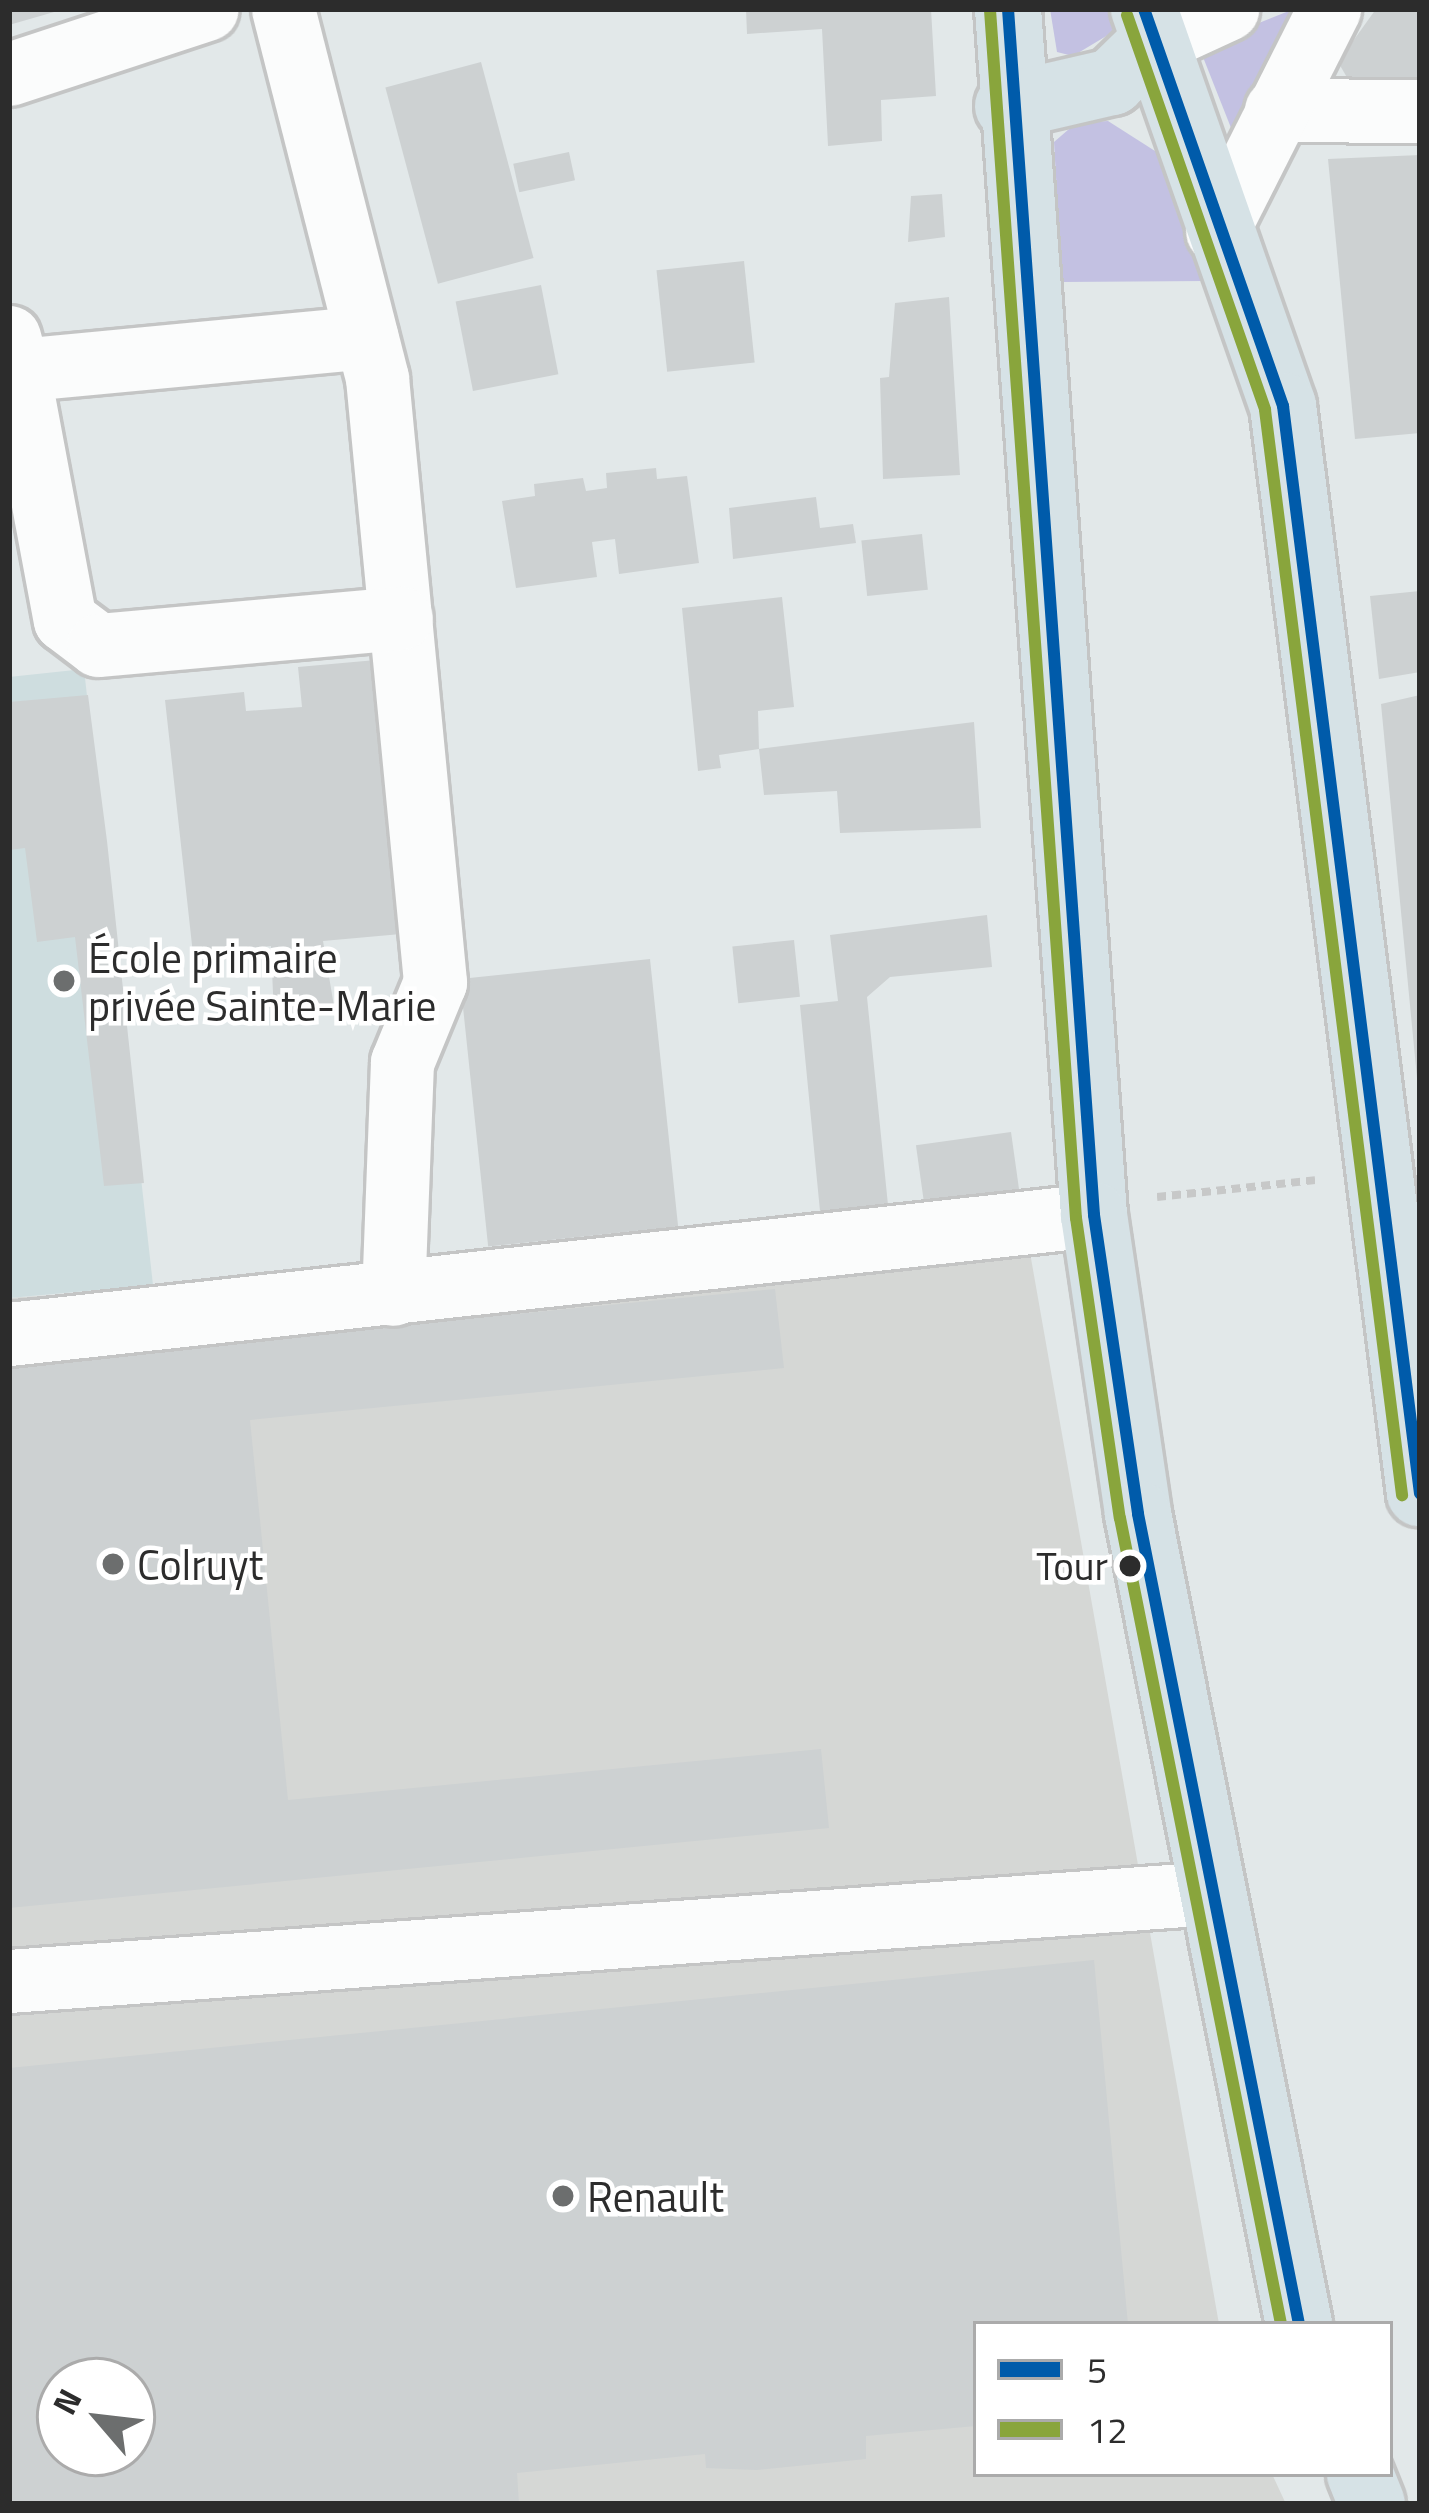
<!DOCTYPE html>
<meta charset="utf-8">
<style>
body{margin:0}
#map{position:relative;width:1429px;height:2513px;overflow:hidden;background:#e2e8e9;font-family:"Titillium Web",sans-serif}
div>[style]{position:absolute}
.industrial>*{inset:0;background:#d5d7d5}
.education>*{inset:0;background:#cedddf}
.green>*{inset:0;background:#c3c1e2}
.building>*{inset:0;background:#cdd1d2;transform-origin:0 0}
.path>*{height:8px;margin-top:-4px;transform-origin:0;background:repeating-linear-gradient(90deg,#c7c8c8 0 9px,transparent 0 15px)}
.roads{filter:drop-shadow(3px 0 #c4c5c5) drop-shadow(-3px 0 #c4c5c5) drop-shadow(0 3px #c4c5c5) drop-shadow(0 -3px #c4c5c5)}
.minor>*{height:63px;margin:-31.5px;padding:0 31.5px;transform-origin:31.5px;border-radius:31.5px;background:#fbfcfc}
.major>*{height:66px;margin:-33px;padding:0 33px;transform-origin:33px;border-radius:33px;background:#d6e2e6}
.bus-1>*{height:12px;margin:-6px;padding:0 6px;transform-origin:6px;border-radius:6px;background:#005baa}
.bus-2>*{height:12px;margin:-6px;padding:0 6px;transform-origin:6px;border-radius:6px;background:#89a53c}
.dots>*{width:33px;height:33px;translate:-50% -50%;box-sizing:border-box;border:6px solid #fff;border-radius:50%}
span{translate:-50% -50%;white-space:nowrap;text-align:center;line-height:1.15;-webkit-text-stroke:9px #fff;paint-order:stroke}
.bus-label{font-size:39px;color:#2c2c2c}
.right{translate:-100% -50%;text-align:right}
.poi-label{font-size:42px;color:#2c2c2c}
.left{translate:0 -50%;text-align:left}
.frame{position:absolute;inset:0;border:12px solid #2c2c2c;pointer-events:none}
.legend{position:absolute;left:973px;top:2321px;width:420px;height:156px;box-sizing:border-box;background:#fff;border:3px solid #ababab;margin:0;padding:15px 21px;list-style:none;font-size:36px;color:#2c2c2c}
.legend li{display:flex;align-items:center;gap:24px;height:60px}
.legend b{width:60px;border:3px solid #ababab}
.north{position:absolute;left:36px;top:2357px;width:120px;height:120px;box-sizing:border-box;background:#fff;border:3px solid #ababab;border-radius:50%;rotate:298deg;font-size:33px;font-weight:700;line-height:48px;text-align:center;color:#2c2c2c}
.north::after{content:'';display:block;margin:auto;width:42px;height:54px;background:#6c6e6e;clip-path:polygon(50% 0,100% 100%,50% 72%,0 100%)}
</style>
<div id="map">
<div class="industrial">
<div style="clip-path:polygon(evenodd,1026px 1230px,1219px 2324px,976px 2324px,976px 2474px,1272px 2474px,1286px 2504px,9px 2504px,9px 1298px,1026px 1230px,60px 2381px,132px 2381px,132px 2453px,60px 2453px,60px 2381px)"></div>
</div>
<div class="education">
<div style="clip-path:polygon(84px 669px,153px 1285px,9px 1298px,9px 677px)"></div>
</div>
<div class="green">
<div style="clip-path:polygon(1050px 9px,1110px 9px,1113px 32px,1073px 56px,1057px 52px)"></div>
<div style="clip-path:polygon(1294px 9px,1237px 143px,1199px 47px)"></div>
<div style="clip-path:polygon(1108px 121px,1166px 158px,1206px 281px,1062px 282px,1054px 142px,1076px 123px)"></div>
</div>
<div class="building">
<div style="clip-path:polygon(9px 9px,61px 9px,61px 10px,9px 25px)"></div>
<div style="clip-path:polygon(746px 9px,931px 9px,936px 96px,881px 100px,882px 141px,828px 146px,822px 29px,747px 34px)"></div>
<div style="clip-path:polygon(1376px 9px,1420px 9px,1420px 84px,1352px 86px,1338px 62px)"></div>
<div style="left:481px;top:62px;width:203px;height:99px;rotate:75deg"></div>
<div style="left:569px;top:152px;width:29px;height:57px;rotate:78deg"></div>
<div style="clip-path:polygon(1420px 155px,1420px 433px,1355px 439px,1328px 159px)"></div>
<div style="clip-path:polygon(942px 194px,945px 237px,908px 242px,911px 196px)"></div>
<div style="left:744px;top:261px;width:102px;height:88px;rotate:84deg"></div>
<div style="left:541px;top:285px;width:91px;height:87px;rotate:79deg"></div>
<div style="clip-path:polygon(949px 297px,960px 475px,883px 479px,880px 378px,889px 377px,895px 303px)"></div>
<div style="clip-path:polygon(656px 468px,657px 479px,687px 476px,699px 563px,619px 574px,615px 539px,592px 542px,597px 577px,516px 588px,502px 501px,535px 496px,534px 484px,583px 478px,586px 491px,607px 488px,606px 473px)"></div>
<div style="clip-path:polygon(816px 497px,820px 528px,853px 524px,856px 543px,733px 559px,729px 508px)"></div>
<div style="left:922px;top:534px;width:56px;height:61px;rotate:84deg"></div>
<div style="clip-path:polygon(1420px 591px,1420px 672px,1379px 679px,1370px 596px)"></div>
<div style="clip-path:polygon(782px 597px,794px 707px,758px 711px,759px 749px,974px 722px,981px 828px,840px 833px,837px 791px,764px 795px,759px 749px,719px 755px,721px 768px,698px 771px,682px 608px)"></div>
<div style="clip-path:polygon(376px 660px,401px 934px,323px 941px,335px 1012px,274px 1017px,271px 946px,193px 954px,165px 700px,244px 692px,246px 711px,302px 707px,298px 667px)"></div>
<div style="clip-path:polygon(88px 695px,107px 841px,144px 1183px,104px 1186px,75px 937px,37px 942px,25px 848px,9px 850px,9px 702px)"></div>
<div style="clip-path:polygon(1420px 695px,1420px 1078px,1417px 1078px,1381px 704px)"></div>
<div style="clip-path:polygon(987px 915px,992px 967px,890px 977px,867px 997px,888px 1205px,820px 1211px,800px 1005px,838px 1001px,830px 935px)"></div>
<div style="left:794px;top:940px;width:57px;height:62px;rotate:84deg"></div>
<div style="left:650px;top:959px;width:269px;height:191px;rotate:84deg"></div>
<div style="left:1011px;top:1132px;width:61px;height:96px;rotate:82deg"></div>
<div style="clip-path:polygon(775px 1289px,784px 1368px,250px 1420px,288px 1800px,821px 1749px,829px 1828px,9px 1908px,9px 1363px)"></div>
<div style="clip-path:polygon(evenodd,1094px 1960px,1128px 2324px,976px 2324px,976px 2426px,866px 2436px,866px 2459px,757px 2470px,706px 2468px,705px 2454px,517px 2473px,519px 2504px,9px 2504px,9px 2068px,1094px 1960px,60px 2381px,132px 2381px,132px 2453px,60px 2453px,60px 2381px)"></div>
</div>
<div class="path">
<div style="left:1157px;top:1197px;width:159px;rotate:-6.1deg"></div>
</div>
<div class="roads">
<div class="minor">
<div style="left:283px;top:9px;width:381px;rotate:75.7deg"></div>
<div style="left:377px;top:378px;width:607px;rotate:84.51deg"></div>
<div style="left:435px;top:982px;width:87px;rotate:112.4deg"></div>
<div style="left:402px;top:1062px;width:232px;rotate:92.2deg"></div>
<div style="left:1151px;top:44px;width:84px;rotate:-24.7deg"></div>
<div style="left:9px;top:74px;width:208px;rotate:-18.2deg"></div>
<div style="left:1276px;top:110px;width:144px;rotate:0.4deg"></div>
<div style="left:1217px;top:231px;width:249px;rotate:-63.2deg"></div>
<div style="left:9px;top:337px;width:34px;rotate:75deg"></div>
<div style="left:18px;top:370px;width:350px;rotate:-5.4deg"></div>
<div style="left:18px;top:370px;width:254px;rotate:79.4deg"></div>
<div style="left:65px;top:620px;width:41px;rotate:37.1deg"></div>
<div style="left:98px;top:645px;width:304px;rotate:-5.1deg"></div>
<div style="left:9px;top:1334px;width:1092px;rotate:-6.26deg"></div>
<div style="left:9px;top:1981px;width:1203px;rotate:-4.19deg"></div>
</div>
<div class="major">
<div style="left:1008px;top:9px;width:1209px;rotate:85.92deg"></div>
<div style="left:1094px;top:1215px;width:302px;rotate:81.6deg"></div>
<div style="left:1138px;top:1514px;width:826px;rotate:78.76deg"></div>
<div style="left:1144px;top:9px;width:421px;rotate:70.7deg"></div>
<div style="left:1283px;top:406px;width:1096px;rotate:82.82deg"></div>
<div style="left:1008px;top:106px;width:107px;rotate:-13deg"></div>
<div style="left:1112px;top:82px;width:54px;rotate:-44.3deg"></div>
<div style="left:1360px;top:2474px;width:32px;rotate:68deg"></div>
</div>
</div>
<div class="bus-1">
<div style="left:1008px;top:9px;width:1209px;rotate:85.92deg"></div>
<div style="left:1094px;top:1215px;width:302px;rotate:81.6deg"></div>
<div style="left:1138px;top:1514px;width:826px;rotate:78.76deg"></div>
<div style="left:1144px;top:9px;width:421px;rotate:70.7deg"></div>
<div style="left:1283px;top:406px;width:1096px;rotate:82.82deg"></div>
</div>
<div class="bus-2">
<div style="left:990px;top:10px;width:1211px;rotate:85.93deg"></div>
<div style="left:1076px;top:1218px;width:303px;rotate:81.7deg"></div>
<div style="left:1120px;top:1518px;width:822px;rotate:78.7deg"></div>
<div style="left:1127px;top:15px;width:418px;rotate:70.7deg"></div>
<div style="left:1265px;top:410px;width:1094px;rotate:82.8deg"></div>
</div>
<div class="dots">
<div style="left:64px;top:981px;background:#6c6e6e"></div>
<div style="left:113px;top:1564px;background:#6c6e6e"></div>
<div style="left:1130px;top:1566px;background:#2c2c2c"></div>
<div style="left:563px;top:2196px;background:#6c6e6e"></div>
</div>
<div class="bus-label">
<span class="right" style="left:1108px;top:1566px">Tour</span>
</div>
<div class="poi-label">
<span class="left" style="left:88px;top:981px">École primaire<br>privée Sainte-Marie</span>
<span class="left" style="left:137px;top:1564px">Colruyt</span>
<span class="left" style="left:587px;top:2196px">Renault</span>
</div>
<div class="frame"></div>
<ul class="legend">
<li><b style="height:15px;background:#005baa"></b>5</li>
<li><b style="height:15px;background:#89a53c"></b>12</li>
</ul>
<div class="north">N</div>
</div>
